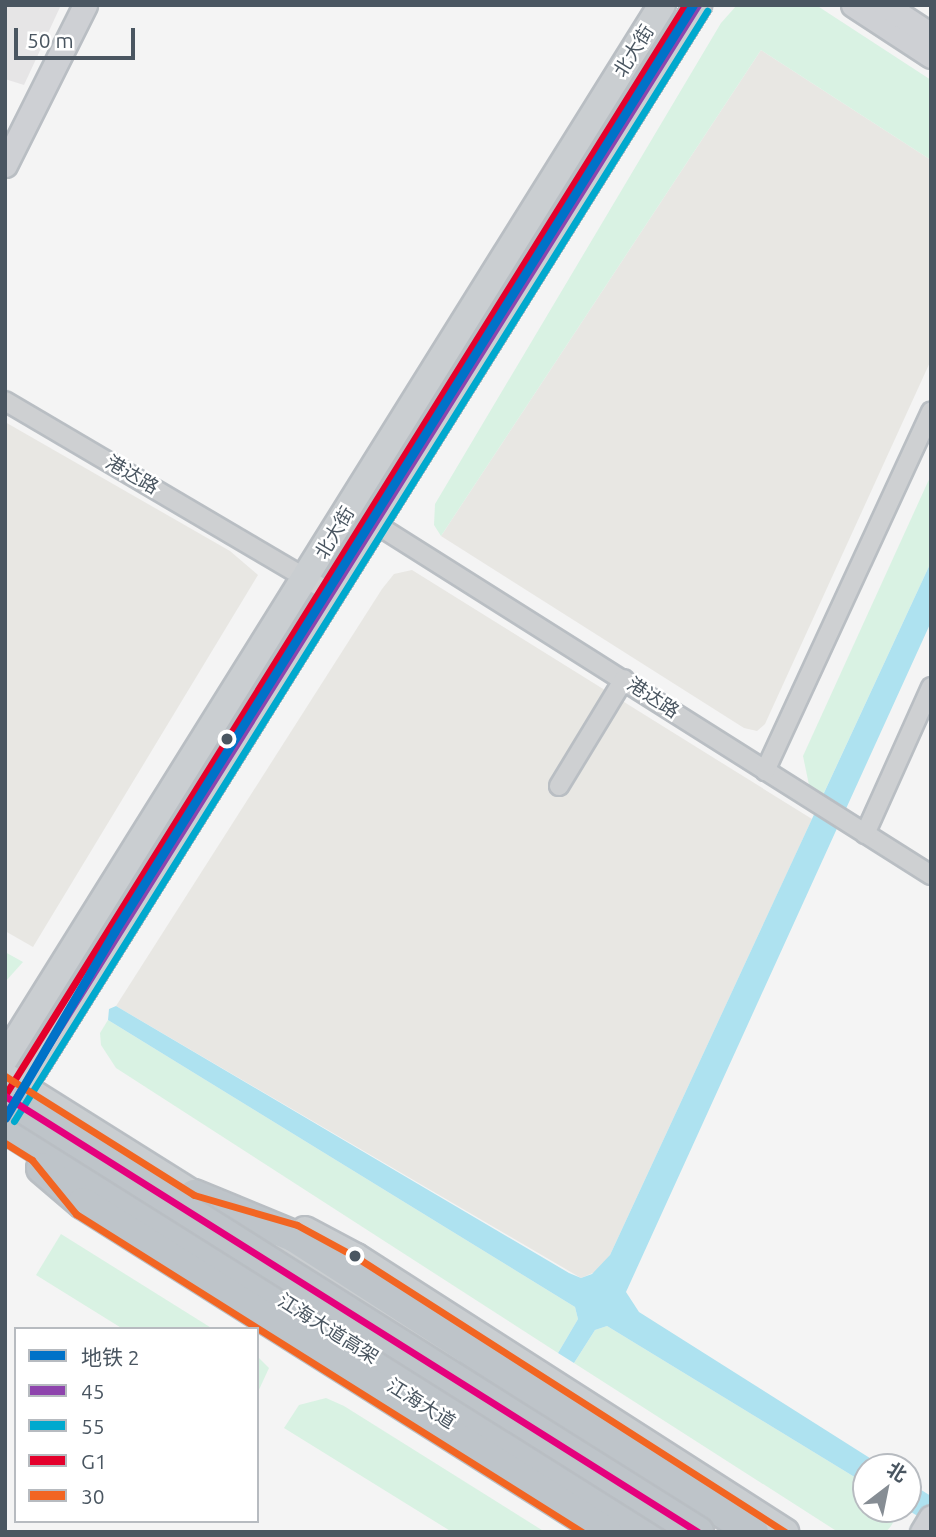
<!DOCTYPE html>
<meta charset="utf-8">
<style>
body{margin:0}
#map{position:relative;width:936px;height:1537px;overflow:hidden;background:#f4f4f4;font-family:Ubuntu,"Noto Sans SC",sans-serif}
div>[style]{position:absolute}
.commercial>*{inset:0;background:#e8e7e3}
.education>*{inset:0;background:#e6e5e6}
.green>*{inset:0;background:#d9f2e3}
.water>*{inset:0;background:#aee2f0}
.roads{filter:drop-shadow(2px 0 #b9bec3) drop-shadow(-2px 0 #b9bec3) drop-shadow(0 2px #b9bec3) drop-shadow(0 -2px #b9bec3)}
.street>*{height:18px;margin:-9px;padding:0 9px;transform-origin:9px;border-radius:9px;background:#ced0d2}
.secondary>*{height:23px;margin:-11.5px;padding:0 11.5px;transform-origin:11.5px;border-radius:11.5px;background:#ced0d4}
.primary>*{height:26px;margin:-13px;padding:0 13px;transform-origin:13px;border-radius:13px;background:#caced1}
.highway>*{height:30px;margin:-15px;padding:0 15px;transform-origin:15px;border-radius:15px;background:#bec4c9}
.bridges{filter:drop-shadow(2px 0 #b9bec3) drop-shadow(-2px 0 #b9bec3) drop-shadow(0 2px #b9bec3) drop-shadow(0 -2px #b9bec3)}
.highway-bridge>*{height:30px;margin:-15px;padding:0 15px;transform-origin:15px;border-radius:15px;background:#bec4c9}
.bus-1>*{height:7px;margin:-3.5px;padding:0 3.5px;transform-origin:3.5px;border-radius:3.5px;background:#8e44ad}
.bus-2>*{height:7px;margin:-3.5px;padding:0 3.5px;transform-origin:3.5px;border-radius:3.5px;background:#00a9ce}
.bus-3>*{height:7px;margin:-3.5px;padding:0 3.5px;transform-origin:3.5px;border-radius:3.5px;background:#e4002b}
.bus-4>*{height:7px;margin:-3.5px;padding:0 3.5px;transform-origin:3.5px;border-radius:3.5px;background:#f26522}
.bus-5>*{height:7px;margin:-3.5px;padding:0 3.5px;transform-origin:3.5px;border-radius:3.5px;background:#e5007d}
.metro-1>*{height:9px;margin:-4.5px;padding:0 4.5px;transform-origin:4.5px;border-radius:4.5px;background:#0072c8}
.dots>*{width:19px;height:19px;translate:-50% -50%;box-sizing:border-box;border:4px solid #fff;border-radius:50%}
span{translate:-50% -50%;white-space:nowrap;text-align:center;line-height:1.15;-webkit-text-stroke:5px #fff;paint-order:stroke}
.street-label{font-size:19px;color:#4a5661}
.frame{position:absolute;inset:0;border:7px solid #4a5661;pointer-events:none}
.legend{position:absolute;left:14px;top:1327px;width:245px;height:196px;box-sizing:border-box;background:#fff;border:2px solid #b7bbc0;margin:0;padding:9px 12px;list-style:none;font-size:21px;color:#4a5661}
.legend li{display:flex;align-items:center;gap:14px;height:35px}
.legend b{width:35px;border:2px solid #b7bbc0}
.north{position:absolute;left:852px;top:1453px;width:70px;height:70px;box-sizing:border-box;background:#fff;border:2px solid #b7bbc0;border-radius:50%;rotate:32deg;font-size:19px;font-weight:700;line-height:28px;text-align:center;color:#4a5661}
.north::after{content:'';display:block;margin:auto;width:24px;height:32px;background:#868d94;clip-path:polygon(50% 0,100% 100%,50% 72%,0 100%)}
.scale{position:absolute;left:14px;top:28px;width:121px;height:32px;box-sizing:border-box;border:4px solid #4a5661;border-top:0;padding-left:9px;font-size:21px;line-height:24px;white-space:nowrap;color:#4a5661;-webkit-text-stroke:5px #fff;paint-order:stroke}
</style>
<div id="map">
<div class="commercial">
<div style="clip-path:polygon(761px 50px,931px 160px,931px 360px,765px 724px,757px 731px,744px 728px,441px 536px)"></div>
<div style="clip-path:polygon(5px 422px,230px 551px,258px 575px,33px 947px,5px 931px)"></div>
<div style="clip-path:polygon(412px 570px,812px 819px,610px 1255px,602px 1269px,581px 1278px,116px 1006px,382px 589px,394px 574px)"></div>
</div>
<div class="education">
<div style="clip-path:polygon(5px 5px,61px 5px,24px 85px,5px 79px)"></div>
</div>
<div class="green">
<div style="clip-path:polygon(737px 5px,816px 5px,931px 80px,931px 160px,761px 50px,441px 536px,434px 525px,435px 504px,721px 23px)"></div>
<div style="clip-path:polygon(931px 475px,931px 562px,823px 795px,809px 785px,803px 756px)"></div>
<div style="clip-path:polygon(5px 952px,23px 962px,5px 982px)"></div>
<div style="clip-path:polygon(108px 1020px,575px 1307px,578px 1319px,558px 1353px,116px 1068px,101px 1045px,100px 1033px)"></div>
<div style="clip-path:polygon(61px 1234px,213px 1329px,123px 1329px,36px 1275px)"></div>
<div style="clip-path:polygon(607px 1326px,866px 1484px,866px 1509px,901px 1509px,891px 1526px,886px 1532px,838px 1532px,574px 1363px,595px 1330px)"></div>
<div style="clip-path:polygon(257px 1356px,269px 1368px,257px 1394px)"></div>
<div style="clip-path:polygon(326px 1398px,344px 1406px,545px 1532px,452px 1532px,284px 1428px,299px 1405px)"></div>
</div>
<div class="water">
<div style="clip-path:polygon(931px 562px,931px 622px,626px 1292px,639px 1312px,884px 1467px,866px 1467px,866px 1484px,607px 1326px,595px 1330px,574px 1363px,558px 1353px,578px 1319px,575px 1307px,108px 1020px,109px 1009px,116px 1006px,569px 1273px,581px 1278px,592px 1274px,610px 1255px)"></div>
<div style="clip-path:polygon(908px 1482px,931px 1496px,931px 1524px,906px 1509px)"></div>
</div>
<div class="roads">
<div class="street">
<div style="left:5px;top:401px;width:378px;rotate:30.5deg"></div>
<div style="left:374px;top:523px;width:659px;rotate:32.29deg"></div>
<div style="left:765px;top:771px;width:396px;rotate:-65.2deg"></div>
<div style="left:559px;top:786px;width:125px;rotate:-58.7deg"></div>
<div style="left:865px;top:834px;width:161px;rotate:-65.8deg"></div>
</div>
<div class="secondary">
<div style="left:853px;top:5px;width:93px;rotate:33.2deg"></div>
<div style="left:885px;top:5px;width:55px;rotate:33.1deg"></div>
<div style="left:5px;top:165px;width:179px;rotate:-63.4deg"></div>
<div style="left:922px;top:1532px;width:17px;rotate:-59deg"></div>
</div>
<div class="primary">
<div style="left:5px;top:1058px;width:1241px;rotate:-58.04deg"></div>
<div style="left:5px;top:1076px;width:243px;rotate:32.1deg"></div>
<div style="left:5px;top:1115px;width:1309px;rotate:-58.02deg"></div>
<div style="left:247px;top:1227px;width:239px;rotate:32.2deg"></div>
<div style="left:305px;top:1230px;width:58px;rotate:27.9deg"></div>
<div style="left:356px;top:1257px;width:510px;rotate:32.66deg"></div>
</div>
<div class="highway">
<div style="left:5px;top:1127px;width:762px;rotate:32.12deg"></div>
<div style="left:42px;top:1168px;width:54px;rotate:40.5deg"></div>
<div style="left:83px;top:1203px;width:618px;rotate:32.17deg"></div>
<div style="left:194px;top:1195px;width:107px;rotate:22.5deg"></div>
<div style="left:293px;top:1236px;width:547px;rotate:32.76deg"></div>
</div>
</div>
<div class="bridges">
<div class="highway-bridge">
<div style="left:5px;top:1096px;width:819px;rotate:32.18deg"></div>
</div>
</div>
<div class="bus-1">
<div style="left:5px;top:1115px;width:1309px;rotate:-58.02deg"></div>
</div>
<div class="bus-2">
<div style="left:14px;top:1121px;width:1309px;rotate:-58.02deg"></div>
</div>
<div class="bus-3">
<div style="left:5px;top:1095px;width:1285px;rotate:-58.04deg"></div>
</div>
<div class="bus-4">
<div style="left:5px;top:1076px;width:223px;rotate:32.2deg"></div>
<div style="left:194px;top:1195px;width:107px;rotate:16.2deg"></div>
<div style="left:297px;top:1225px;width:67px;rotate:28.5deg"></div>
<div style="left:356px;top:1257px;width:510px;rotate:32.66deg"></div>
<div style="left:5px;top:1143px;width:32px;rotate:32deg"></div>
<div style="left:32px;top:1160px;width:70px;rotate:50.8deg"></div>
<div style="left:76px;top:1214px;width:598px;rotate:32.15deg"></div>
</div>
<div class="bus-5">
<div style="left:5px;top:1096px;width:819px;rotate:32.18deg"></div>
</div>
<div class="metro-1">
<div style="left:5px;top:1118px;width:216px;rotate:-59.6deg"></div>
<div style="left:114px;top:932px;width:1093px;rotate:-58.01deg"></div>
</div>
<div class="dots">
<div style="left:227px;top:739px;background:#4a5661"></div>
<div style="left:355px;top:1256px;background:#4a5661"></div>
</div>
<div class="street-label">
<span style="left:634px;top:51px;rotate:-58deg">北大街</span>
<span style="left:132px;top:475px;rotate:30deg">港达路</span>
<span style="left:335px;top:533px;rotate:-59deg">北大街</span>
<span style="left:653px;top:698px;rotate:33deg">港达路</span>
<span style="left:328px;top:1329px;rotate:32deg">江海大道高架</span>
<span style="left:421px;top:1404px;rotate:32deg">江海大道</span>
</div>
<div class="frame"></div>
<ul class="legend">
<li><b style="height:9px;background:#0072c8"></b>地铁 2</li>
<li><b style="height:9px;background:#8e44ad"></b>45</li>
<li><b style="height:9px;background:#00a9ce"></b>55</li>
<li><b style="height:9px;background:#e4002b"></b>G1</li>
<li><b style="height:9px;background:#f26522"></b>30</li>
</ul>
<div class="north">北</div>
<div class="scale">50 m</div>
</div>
